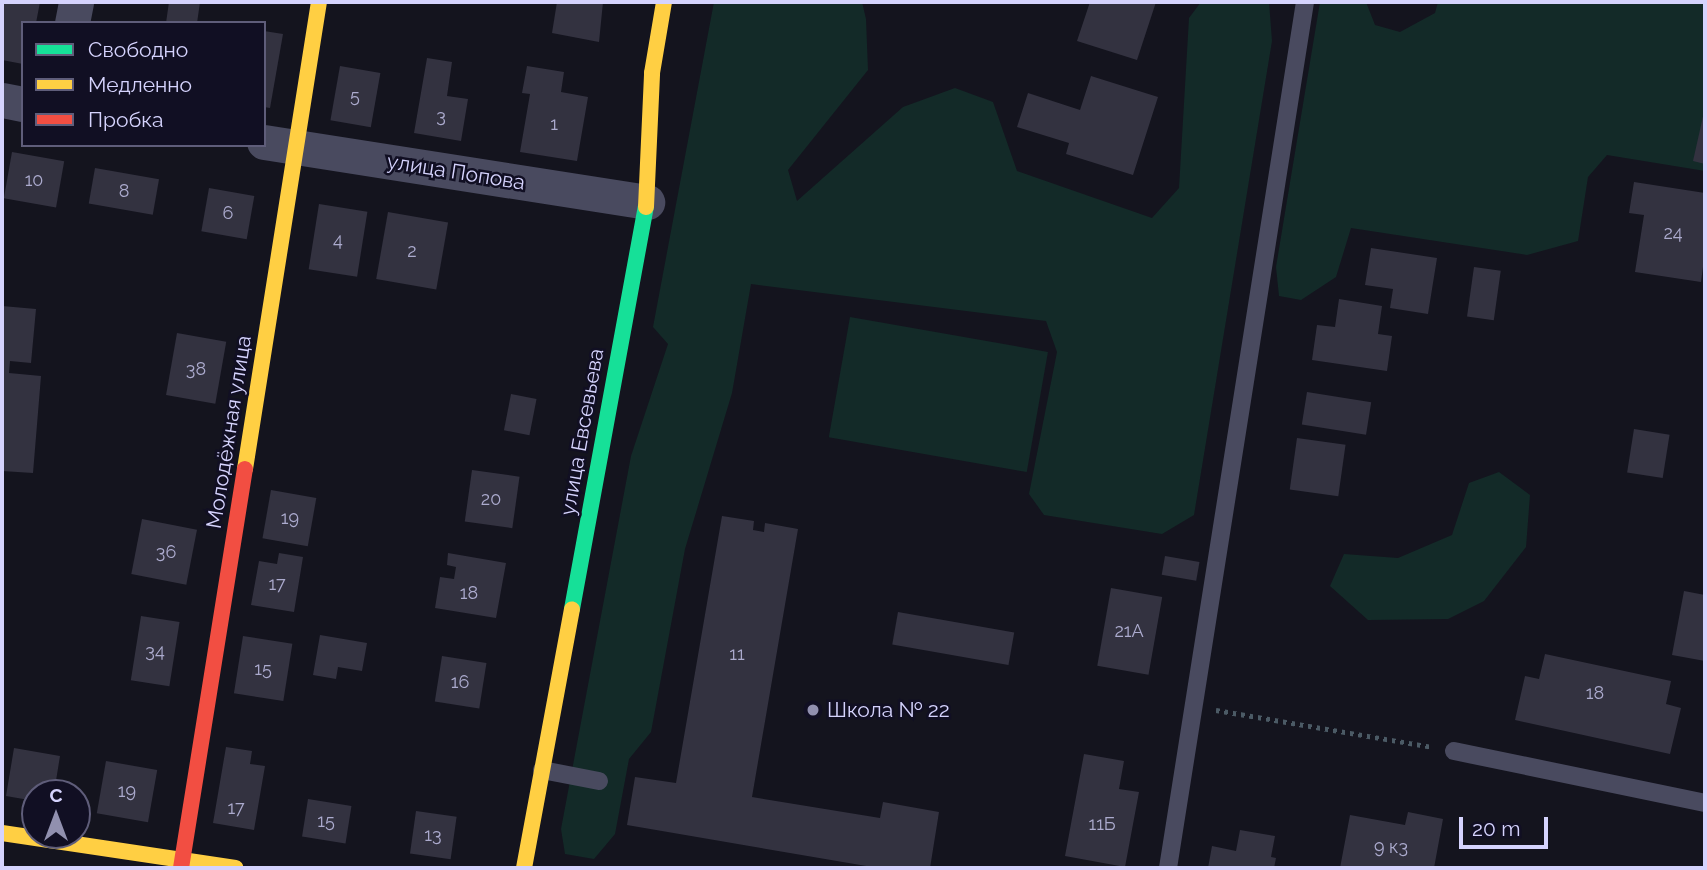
<!DOCTYPE html>
<meta charset="utf-8">
<style>
body{margin:0}
#map{position:relative;width:1707px;height:870px;overflow:hidden;background:#14141e;font-family:Raleway,sans-serif}
div>[style]{position:absolute}
.green>*{inset:0;background:#132a28;transform-origin:0 0}
.building>*{inset:0;background:#333240;transform-origin:0 0}
.path>*{height:4.5px;margin-top:-2.25px;transform-origin:0;background:repeating-linear-gradient(90deg,#4b5a65 0 3.5px,transparent 0 8.5px)}
.lane>*{height:18px;margin:-9px;padding:0 9px;transform-origin:9px;border-radius:9px;background:#494a5f}
.street>*{height:35px;margin:-17.5px;padding:0 17.5px;transform-origin:17.5px;border-radius:17.5px;background:#494a5f}
.fast>*{height:16px;margin:-8px;padding:0 8px;transform-origin:8px;border-radius:8px;background:#16e098}
.slow>*{height:16px;margin:-8px;padding:0 8px;transform-origin:8px;border-radius:8px;background:#ffcf43}
.jam>*{height:16px;margin:-8px;padding:0 8px;transform-origin:8px;border-radius:8px;background:#f24e42}
.dots>*{width:19px;height:19px;translate:-50% -50%;box-sizing:border-box;border:4px solid #110f23;border-radius:50%}
span{translate:-50% -50%;white-space:nowrap;text-align:center;line-height:1.15;-webkit-text-stroke:5px #110f23;paint-order:stroke}
.number-label{font-size:18px;color:#acabce}
.number-label span{-webkit-text-stroke-width:0}
.street-label{font-size:21px;color:#d5d3fd}
.poi-label{font-size:21px;color:#d5d3fd}
.left{translate:0 -50%;text-align:left}
.frame{position:absolute;inset:0;border:4px solid #d5d3fd;pointer-events:none}
.legend{position:absolute;left:21px;top:21px;width:245px;height:126px;box-sizing:border-box;background:#110f23;border:2px solid #5f5d7a;margin:0;padding:9px 12px;list-style:none;font-size:21px;color:#d5d3fd}
.legend li{display:flex;align-items:center;gap:14px;height:35px}
.legend b{width:35px;border:2px solid #5f5d7a}
.north{position:absolute;left:21px;top:779px;width:70px;height:70px;box-sizing:border-box;background:#110f23;border:2px solid #5f5d7a;border-radius:50%;rotate:0deg;font-size:19px;font-weight:700;line-height:28px;text-align:center;color:#d5d3fd}
.north::after{content:'';display:block;margin:auto;width:24px;height:32px;background:#9190af;clip-path:polygon(50% 0,100% 100%,50% 72%,0 100%)}
.scale{position:absolute;left:1459px;top:817px;width:89px;height:32px;box-sizing:border-box;border:4px solid #d5d3fd;border-top:0;padding-left:9px;font-size:21px;line-height:24px;white-space:nowrap;color:#d5d3fd;-webkit-text-stroke:5px #110f23;paint-order:stroke}
</style>
<div id="map">
<div class="green">
<div style="clip-path:polygon(714px 2px,862px 2px,866px 19px,868px 70px,788px 170px,797px 201px,903px 107px,955px 88px,993px 102px,1017px 171px,1152px 218px,1179px 188px,1189px 18px,1201px 2px,1269px 2px,1272px 41px,1194px 515px,1162px 534px,1044px 515px,1029px 494px,1057px 352px,1046px 321px,751px 284px,732px 393px,685px 549px,651px 732px,629px 759px,615px 834px,594px 859px,565px 854px,561px 829px,631px 456px,668px 344px,653px 327px)"></div>
<div style="clip-path:polygon(1320px 2px,1366px 2px,1375px 25px,1400px 32px,1435px 13px,1438px 2px,1705px 2px,1705px 171px,1607px 155px,1588px 177px,1578px 241px,1527px 255px,1351px 228px,1336px 277px,1301px 300px,1279px 296px,1276px 267px)"></div>
<div style="left:850px;top:317px;width:201px;height:122px;rotate:10deg"></div>
<div style="clip-path:polygon(1499px 472px,1530px 495px,1526px 547px,1484px 601px,1448px 619px,1368px 620px,1330px 586px,1344px 554px,1398px 558px,1452px 535px,1469px 483px)"></div>
</div>
<div class="building">
<div style="clip-path:polygon(2px 2px,40px 2px,36px 23px,23px 23px,23px 64px,2px 60px)"></div>
<div style="clip-path:polygon(169px 2px,200px 2px,197px 23px,166px 23px)"></div>
<div style="clip-path:polygon(557px 2px,603px 2px,599px 42px,552px 33px)"></div>
<div style="clip-path:polygon(1090px 2px,1156px 2px,1137px 60px,1077px 41px)"></div>
<div style="clip-path:polygon(264px 31px,283px 34px,270px 108px,264px 107px)"></div>
<div style="clip-path:polygon(427px 58px,452px 62px,447px 96px,468px 99px,461px 141px,414px 133px)"></div>
<div style="left:340px;top:66px;width:41px;height:55px;rotate:10deg"></div>
<div style="clip-path:polygon(527px 66px,564px 72px,561px 92px,588px 97px,577px 161px,520px 152px,530px 94px,522px 93px)"></div>
<div style="clip-path:polygon(1091px 76px,1158px 97px,1133px 175px,1066px 154px,1069px 143px,1017px 127px,1028px 93px,1080px 110px)"></div>
<div style="clip-path:polygon(1704px 112px,1705px 112px,1705px 164px,1693px 161px)"></div>
<div style="left:12px;top:152px;width:53px;height:47px;rotate:10deg"></div>
<div style="left:95px;top:168px;width:65px;height:36px;rotate:10deg"></div>
<div style="clip-path:polygon(1634px 182px,1705px 193px,1705px 252px,1701px 282px,1635px 272px,1644px 215px,1629px 213px)"></div>
<div style="left:209px;top:188px;width:46px;height:44px;rotate:10deg"></div>
<div style="left:319px;top:204px;width:49px;height:66px;rotate:9deg"></div>
<div style="left:388px;top:212px;width:61px;height:68px;rotate:10deg"></div>
<div style="clip-path:polygon(1371px 248px,1437px 258px,1428px 314px,1390px 308px,1393px 289px,1365px 285px)"></div>
<div style="left:1474px;top:267px;width:27px;height:50px;rotate:8deg"></div>
<div style="clip-path:polygon(1339px 299px,1382px 306px,1378px 334px,1392px 336px,1387px 371px,1312px 360px,1317px 325px,1335px 327px)"></div>
<div style="clip-path:polygon(2px 306px,36px 309px,31px 363px,10px 361px,9px 373px,41px 376px,33px 473px,2px 471px)"></div>
<div style="left:177px;top:333px;width:50px;height:63px;rotate:10deg"></div>
<div style="left:1307px;top:392px;width:65px;height:33px;rotate:9deg"></div>
<div style="left:511px;top:394px;width:26px;height:37px;rotate:11deg"></div>
<div style="left:1634px;top:429px;width:36px;height:44px;rotate:9deg"></div>
<div style="left:1297px;top:438px;width:49px;height:52px;rotate:8deg"></div>
<div style="left:472px;top:470px;width:48px;height:52px;rotate:8deg"></div>
<div style="left:271px;top:490px;width:46px;height:49px;rotate:10deg"></div>
<div style="clip-path:polygon(722px 516px,754px 521px,753px 530px,764px 532px,765px 523px,798px 529px,752px 797px,880px 818px,883px 802px,939px 812px,930px 868px,878px 868px,627px 825px,635px 777px,676px 783px)"></div>
<div style="left:142px;top:519px;width:56px;height:56px;rotate:11deg"></div>
<div style="clip-path:polygon(279px 553px,303px 557px,294px 612px,251px 605px,259px 561px,277px 564px)"></div>
<div style="clip-path:polygon(448px 553px,506px 563px,496px 618px,435px 608px,440px 577px,454px 579px,456px 567px,447px 565px)"></div>
<div style="left:1165px;top:556px;width:35px;height:19px;rotate:10deg"></div>
<div style="left:1111px;top:588px;width:52px;height:79px;rotate:10deg"></div>
<div style="clip-path:polygon(1684px 591px,1705px 595px,1705px 661px,1672px 655px)"></div>
<div style="left:898px;top:612px;width:118px;height:33px;rotate:10deg"></div>
<div style="left:141px;top:616px;width:39px;height:65px;rotate:9deg"></div>
<div style="clip-path:polygon(320px 635px,367px 643px,362px 671px,338px 667px,336px 679px,313px 675px)"></div>
<div style="left:243px;top:636px;width:50px;height:58px;rotate:9deg"></div>
<div style="clip-path:polygon(1545px 654px,1671px 681px,1666px 704px,1681px 708px,1670px 754px,1515px 720px,1525px 676px,1539px 679px)"></div>
<div style="left:442px;top:656px;width:45px;height:46px;rotate:9deg"></div>
<div style="clip-path:polygon(226px 747px,252px 751px,250px 764px,265px 766px,254px 830px,213px 823px)"></div>
<div style="clip-path:polygon(14px 748px,60px 756px,54px 793px,35px 793px,35px 801px,6px 796px)"></div>
<div style="clip-path:polygon(1084px 754px,1124px 761px,1119px 789px,1139px 792px,1125px 867px,1065px 856px)"></div>
<div style="left:106px;top:761px;width:52px;height:53px;rotate:10deg"></div>
<div style="left:308px;top:799px;width:44px;height:38px;rotate:9deg"></div>
<div style="left:416px;top:811px;width:41px;height:43px;rotate:8deg"></div>
<div style="clip-path:polygon(1408px 812px,1443px 819px,1434px 868px,1340px 868px,1350px 815px,1405px 825px)"></div>
<div style="clip-path:polygon(1240px 830px,1275px 836px,1271px 857px,1276px 858px,1274px 868px,1208px 868px,1212px 846px,1236px 851px)"></div>
</div>
<div class="path">
<div style="left:1216px;top:710px;width:219px;rotate:9.7deg"></div>
</div>
<div class="lane">
<div style="left:1454px;top:751px;width:256px;rotate:11.7deg"></div>
<div style="left:542px;top:770px;width:58px;rotate:10.9deg"></div>
<div style="left:1168px;top:868px;width:877px;rotate:-81.01deg"></div>
</div>
<div class="street">
<div style="left:72px;top:23px;width:21px;rotate:-79deg"></div>
<div style="left:2px;top:100px;width:21px;rotate:11deg"></div>
<div style="left:264px;top:142px;width:388px;rotate:8.9deg"></div>
</div>
<div class="fast">
<div style="left:572px;top:609px;width:409px;rotate:-79.6deg"></div>
</div>
<div class="slow">
<div style="left:646px;top:207px;width:134px;rotate:-87.4deg"></div>
<div style="left:652px;top:73px;width:72px;rotate:-80.4deg"></div>
<div style="left:245px;top:469px;width:473px;rotate:-81deg"></div>
<div style="left:2px;top:833px;width:236px;rotate:8.5deg"></div>
<div style="left:524px;top:868px;width:263px;rotate:-79.5deg"></div>
</div>
<div class="jam">
<div style="left:181px;top:868px;width:404px;rotate:-80.9deg"></div>
</div>
<div class="dots">
<div style="left:813px;top:710px;background:#9190af"></div>
</div>
<div class="number-label">
<span style="left:355px;top:96px">5</span>
<span style="left:441px;top:116px">3</span>
<span style="left:554px;top:124px">1</span>
<span style="left:34px;top:180px">10</span>
<span style="left:124px;top:191px">8</span>
<span style="left:228px;top:213px">6</span>
<span style="left:1673px;top:233px">24</span>
<span style="left:338px;top:240px">4</span>
<span style="left:412px;top:251px">2</span>
<span style="left:196px;top:369px">38</span>
<span style="left:491px;top:499px">20</span>
<span style="left:290px;top:518px">19</span>
<span style="left:166px;top:552px">36</span>
<span style="left:277px;top:584px">17</span>
<span style="left:469px;top:593px">18</span>
<span style="left:1129px;top:631px">21А</span>
<span style="left:155px;top:651px">34</span>
<span style="left:737px;top:654px">11</span>
<span style="left:263px;top:669px">15</span>
<span style="left:460px;top:682px">16</span>
<span style="left:1595px;top:693px">18</span>
<span style="left:127px;top:791px">19</span>
<span style="left:236px;top:808px">17</span>
<span style="left:326px;top:821px">15</span>
<span style="left:1102px;top:824px">11Б</span>
<span style="left:433px;top:835px">13</span>
<span style="left:1391px;top:847px">9 к3</span>
</div>
<div class="street-label">
<span style="left:456px;top:172px;rotate:9deg">улица Попова</span>
<span style="left:229px;top:432px;rotate:-81deg">Молодёжная улица</span>
<span style="left:582px;top:432px;rotate:-80deg">улица Евсевьева</span>
</div>
<div class="poi-label">
<span class="left" style="left:827px;top:710px">Школа № 22</span>
</div>
<div class="frame"></div>
<ul class="legend">
<li><b style="height:9px;background:#16e098"></b>Свободно</li>
<li><b style="height:9px;background:#ffcf43"></b>Медленно</li>
<li><b style="height:9px;background:#f24e42"></b>Пробка</li>
</ul>
<div class="north">С</div>
<div class="scale">20 m</div>
</div>
